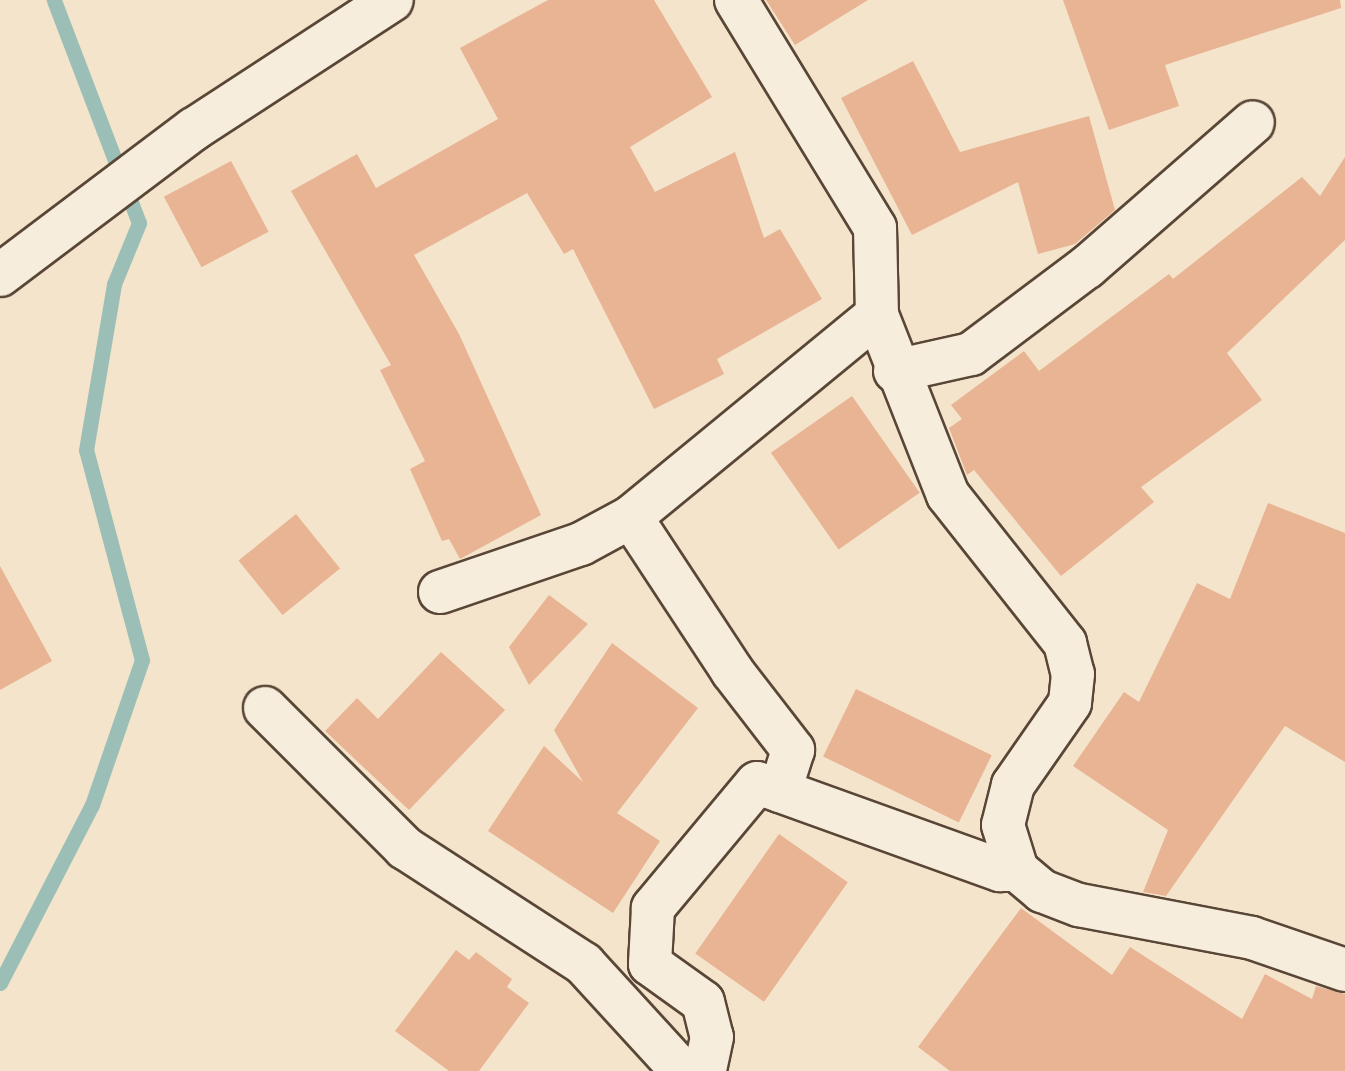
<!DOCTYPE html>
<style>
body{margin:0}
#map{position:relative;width:1345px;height:1071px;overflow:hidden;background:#f3e4cb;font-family:Vollkorn,serif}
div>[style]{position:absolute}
.stream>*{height:15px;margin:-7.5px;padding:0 7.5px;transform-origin:7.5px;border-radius:7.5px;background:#9bbfb6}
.building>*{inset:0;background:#e9b493;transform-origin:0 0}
.roads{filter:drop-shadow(2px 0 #594636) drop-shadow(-2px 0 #594636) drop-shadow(0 2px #594636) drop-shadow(0 -2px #594636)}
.minor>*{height:42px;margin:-21px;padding:0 21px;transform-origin:21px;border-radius:21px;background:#f7eddd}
span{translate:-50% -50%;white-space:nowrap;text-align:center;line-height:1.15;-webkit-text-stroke:9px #f7eddd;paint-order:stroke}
</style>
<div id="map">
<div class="stream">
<div style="left:0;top:983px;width:200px;rotate:-62.7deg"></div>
<div style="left:92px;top:805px;width:153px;rotate:-71deg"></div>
<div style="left:142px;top:660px;width:217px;rotate:-104.9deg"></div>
<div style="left:86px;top:450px;width:168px;rotate:-80.4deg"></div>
<div style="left:114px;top:284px;width:66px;rotate:-67.7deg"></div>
<div style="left:139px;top:223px;width:239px;rotate:-110.9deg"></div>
</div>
<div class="building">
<div style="clip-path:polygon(548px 0,654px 0,712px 97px,630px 147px,655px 192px,735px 152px,764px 238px,780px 229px,822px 299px,717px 359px,724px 374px,654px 409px,573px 249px,564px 254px,527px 193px,414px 255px,459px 334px,541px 515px,460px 559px,449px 539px,442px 541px,410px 469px,425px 461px,380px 370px,391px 365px,291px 191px,357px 154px,376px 188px,498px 119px,460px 48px)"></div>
<div style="clip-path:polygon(766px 0,868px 0,795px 45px)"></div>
<div style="clip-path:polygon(1063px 0,1340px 0,1341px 8px,1165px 65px,1179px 106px,1109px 130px)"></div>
<div style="clip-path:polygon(913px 61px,960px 152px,1089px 116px,1115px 210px,1075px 244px,1038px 254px,1018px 182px,912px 235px,841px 98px)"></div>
<div style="clip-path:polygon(1345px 157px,1345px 240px,1227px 353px,1262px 400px,1141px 487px,1154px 502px,1061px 576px,974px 470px,967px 475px,949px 428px,962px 419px,951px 405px,1024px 351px,1039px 371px,1169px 274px,1173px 279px,1302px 177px,1320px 196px)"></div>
<div style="left:231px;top:161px;width:80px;height:76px;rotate:62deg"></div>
<div style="left:852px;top:396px;width:118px;height:99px;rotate:55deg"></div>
<div style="clip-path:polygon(1268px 503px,1345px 533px,1345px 762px,1285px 726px,1166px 896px,1143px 892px,1168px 830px,1073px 766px,1124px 692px,1139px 702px,1197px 583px,1230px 599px)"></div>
<div style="left:296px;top:514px;width:70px;height:74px;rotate:51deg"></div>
<div style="clip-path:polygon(0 566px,52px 661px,0 690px)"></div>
<div style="clip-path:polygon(549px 595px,588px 624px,529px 685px,509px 647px)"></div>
<div style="clip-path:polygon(612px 643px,698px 708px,617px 813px,660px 841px,613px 913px,488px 831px,544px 746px,583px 782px,554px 730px)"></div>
<div style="clip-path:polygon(441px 652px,505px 710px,409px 810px,325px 731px,357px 698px,378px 719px)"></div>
<div style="left:856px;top:689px;width:151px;height:75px;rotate:26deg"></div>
<div style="left:779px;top:834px;width:84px;height:146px;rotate:35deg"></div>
<div style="clip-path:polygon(1021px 908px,1112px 975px,1130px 947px,1242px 1019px,1265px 974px,1312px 999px,1316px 986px,1345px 994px,1345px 1071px,950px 1071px,918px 1047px)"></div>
<div style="clip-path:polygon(456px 950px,469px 960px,476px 952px,512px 979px,507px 987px,529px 1003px,479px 1071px,449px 1071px,395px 1031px)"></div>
</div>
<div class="roads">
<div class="minor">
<div style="left:736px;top:0;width:267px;rotate:58.6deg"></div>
<div style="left:875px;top:228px;width:87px;rotate:88.7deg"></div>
<div style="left:877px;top:315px;width:193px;rotate:68.5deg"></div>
<div style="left:948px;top:495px;width:189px;rotate:51.7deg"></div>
<div style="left:1065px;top:643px;width:32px;rotate:76deg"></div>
<div style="left:1073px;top:674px;width:29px;rotate:96deg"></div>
<div style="left:1070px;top:703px;width:100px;rotate:124.8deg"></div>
<div style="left:1013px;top:785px;width:41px;rotate:104deg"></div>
<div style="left:1003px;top:825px;width:47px;rotate:72.7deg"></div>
<div style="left:1017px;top:870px;width:33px;rotate:40deg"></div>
<div style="left:1042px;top:891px;width:40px;rotate:21deg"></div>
<div style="left:1079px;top:905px;width:176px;rotate:10.8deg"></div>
<div style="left:1252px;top:938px;width:98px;rotate:19deg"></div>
<div style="left:0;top:275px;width:243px;rotate:-37deg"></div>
<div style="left:194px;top:129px;width:236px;rotate:-33.1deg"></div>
<div style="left:895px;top:371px;width:78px;rotate:-12.6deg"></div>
<div style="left:971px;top:354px;width:145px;rotate:-36.9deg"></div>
<div style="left:1087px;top:267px;width:220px;rotate:-41.1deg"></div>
<div style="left:631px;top:517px;width:184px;rotate:56.7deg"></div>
<div style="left:732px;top:671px;width:100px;rotate:52.3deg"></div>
<div style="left:793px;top:750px;width:43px;rotate:107.6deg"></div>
<div style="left:780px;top:791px;width:24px;rotate:-161deg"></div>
<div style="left:757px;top:783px;width:163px;rotate:129.8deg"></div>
<div style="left:653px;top:908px;width:56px;rotate:93.1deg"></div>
<div style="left:650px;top:964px;width:65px;rotate:35.6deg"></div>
<div style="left:703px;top:1002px;width:36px;rotate:76deg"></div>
<div style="left:712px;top:1037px;width:35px;rotate:102deg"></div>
<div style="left:440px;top:592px;width:149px;rotate:-18.8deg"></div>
<div style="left:581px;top:544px;width:57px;rotate:-28.4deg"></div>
<div style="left:631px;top:517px;width:318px;rotate:-39.4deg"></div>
<div style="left:265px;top:708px;width:198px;rotate:45deg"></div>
<div style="left:405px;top:848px;width:213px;rotate:32.9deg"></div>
<div style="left:584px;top:964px;width:145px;rotate:47.5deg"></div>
<div style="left:780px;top:791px;width:234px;rotate:19.8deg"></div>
<div style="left:1000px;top:870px;width:17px"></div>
</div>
</div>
</div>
